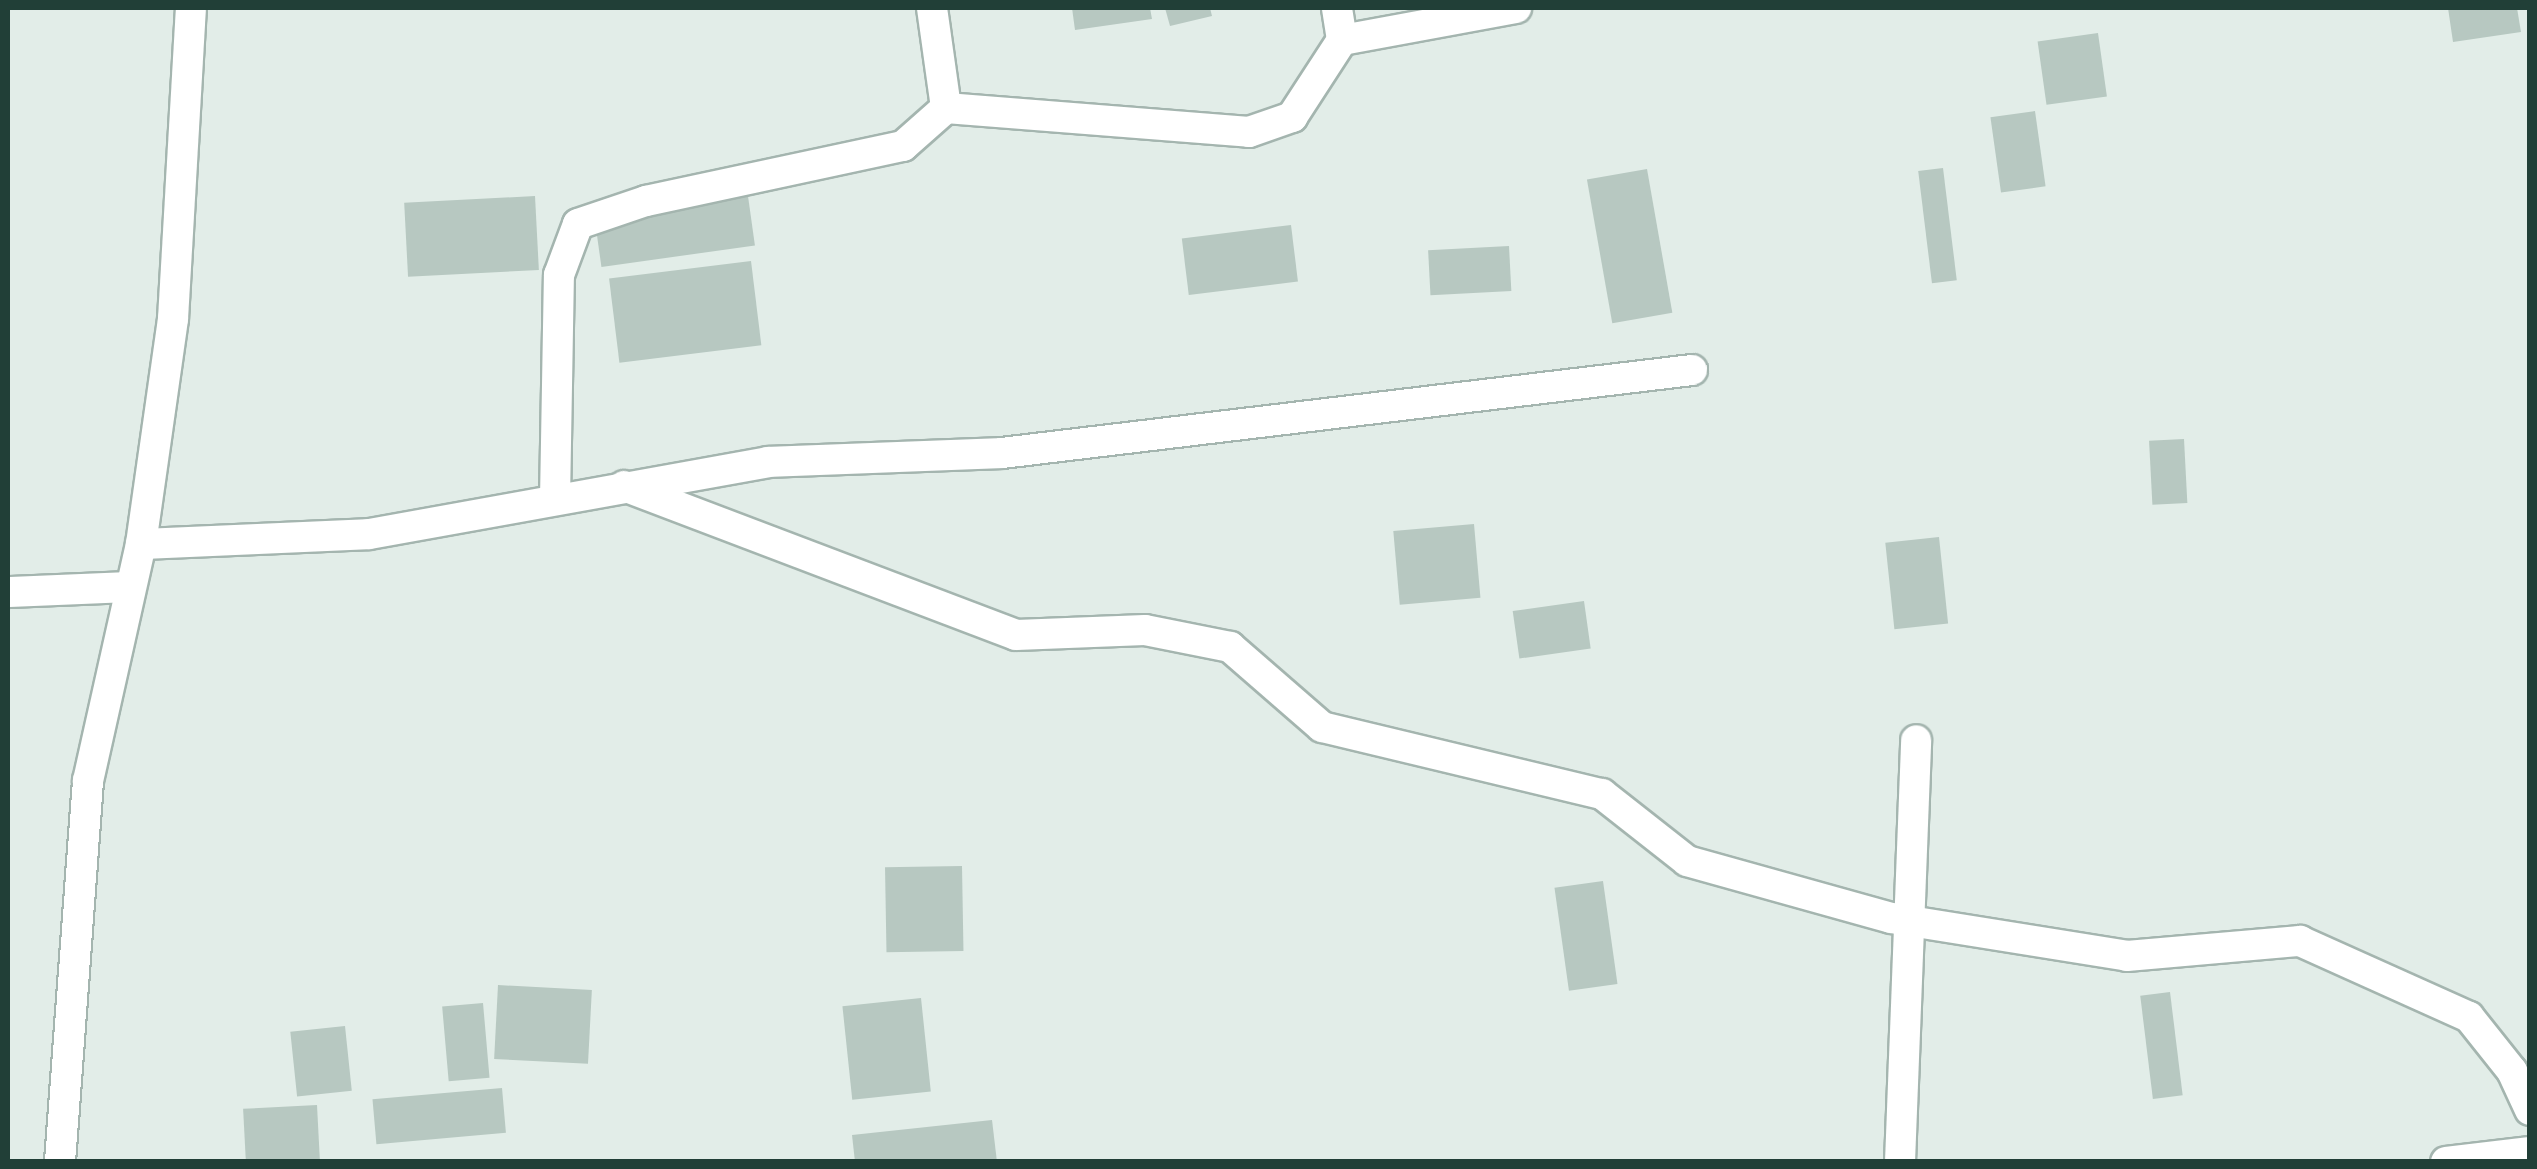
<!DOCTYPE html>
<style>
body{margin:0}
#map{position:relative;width:2537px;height:1169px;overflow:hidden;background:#e2ede8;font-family:"PT Sans",sans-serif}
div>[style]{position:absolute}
.building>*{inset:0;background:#b7c8c1;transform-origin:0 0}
.roads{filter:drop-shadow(2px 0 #a4b5af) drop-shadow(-2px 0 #a4b5af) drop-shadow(0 2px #a4b5af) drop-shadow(0 -2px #a4b5af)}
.minor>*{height:30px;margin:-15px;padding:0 15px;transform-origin:15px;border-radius:15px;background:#fff}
span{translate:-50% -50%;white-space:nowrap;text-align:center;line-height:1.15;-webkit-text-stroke:9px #f2f9f6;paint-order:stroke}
.frame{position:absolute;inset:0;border:10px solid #213f37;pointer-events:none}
</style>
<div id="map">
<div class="building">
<div style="clip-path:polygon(1072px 8px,1150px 8px,1152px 19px,1075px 30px)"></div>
<div style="clip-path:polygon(1165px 8px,1210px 8px,1212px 16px,1170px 26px)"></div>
<div style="clip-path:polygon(2448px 8px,2517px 8px,2521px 32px,2453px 42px)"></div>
<div style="left:2098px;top:33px;width:64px;height:61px;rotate:82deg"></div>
<div style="left:2035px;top:111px;width:76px;height:45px;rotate:82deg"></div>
<div style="left:1943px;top:168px;width:113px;height:25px;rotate:83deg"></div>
<div style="left:1647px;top:169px;width:146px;height:61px;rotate:80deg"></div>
<div style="left:747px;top:189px;width:57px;height:155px;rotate:82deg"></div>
<div style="left:535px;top:196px;width:74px;height:131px;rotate:87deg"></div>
<div style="left:1291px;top:225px;width:57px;height:110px;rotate:83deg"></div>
<div style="left:1509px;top:246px;width:45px;height:81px;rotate:87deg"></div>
<div style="left:751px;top:261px;width:85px;height:143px;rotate:83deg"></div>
<div style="left:2184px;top:439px;width:64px;height:35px;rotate:87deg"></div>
<div style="left:1474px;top:524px;width:74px;height:81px;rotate:85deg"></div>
<div style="left:1939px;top:537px;width:87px;height:54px;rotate:84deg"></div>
<div style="left:1584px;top:601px;width:48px;height:72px;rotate:82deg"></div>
<div style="left:962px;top:866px;width:85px;height:77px;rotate:89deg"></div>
<div style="left:1603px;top:881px;width:104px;height:49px;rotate:82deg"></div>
<div style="left:498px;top:985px;width:94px;height:74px;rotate:3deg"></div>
<div style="left:2170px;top:992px;width:104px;height:30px;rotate:83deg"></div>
<div style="left:921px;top:998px;width:94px;height:79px;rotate:84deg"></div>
<div style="left:483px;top:1003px;width:75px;height:41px;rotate:85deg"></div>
<div style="left:345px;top:1026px;width:65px;height:55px;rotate:84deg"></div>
<div style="left:502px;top:1088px;width:45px;height:130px;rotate:85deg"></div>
<div style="left:317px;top:1105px;width:57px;height:74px;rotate:87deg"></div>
<div style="clip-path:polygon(992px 1120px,997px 1162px,855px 1162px,852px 1135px)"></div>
</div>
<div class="roads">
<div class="minor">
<div style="left:932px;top:8px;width:101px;rotate:82deg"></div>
<div style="left:1342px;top:40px;width:177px;rotate:-10.4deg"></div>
<div style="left:624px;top:486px;width:419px;rotate:20.8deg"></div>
<div style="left:1016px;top:635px;width:129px;rotate:-2.2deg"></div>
<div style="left:1145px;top:630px;width:87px;rotate:11.3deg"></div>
<div style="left:1230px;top:647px;width:122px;rotate:41deg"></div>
<div style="left:1322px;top:727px;width:288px;rotate:13.5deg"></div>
<div style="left:1602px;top:794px;width:108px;rotate:38.2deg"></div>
<div style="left:1687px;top:861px;width:212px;rotate:15.6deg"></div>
<div style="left:1891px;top:918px;width:239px;rotate:9.1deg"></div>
<div style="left:2127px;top:956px;width:174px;rotate:-5deg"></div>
<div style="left:2300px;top:941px;width:185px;rotate:24.2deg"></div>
<div style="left:2469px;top:1017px;width:69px;rotate:51.5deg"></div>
<div style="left:2512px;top:1071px;width:43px;rotate:65.2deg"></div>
<div style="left:555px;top:500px;width:225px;rotate:-89deg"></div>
<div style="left:559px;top:275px;width:54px;rotate:-69.6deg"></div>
<div style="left:578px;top:224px;width:72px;rotate:-18.7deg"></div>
<div style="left:646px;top:201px;width:263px;rotate:-12.1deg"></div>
<div style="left:903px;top:146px;width:57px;rotate:-41.5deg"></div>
<div style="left:946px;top:108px;width:304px;rotate:4.5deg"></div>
<div style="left:1249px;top:132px;width:46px;rotate:-19.2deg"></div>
<div style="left:1292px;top:117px;width:92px;rotate:-57deg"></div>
<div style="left:1342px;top:40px;width:32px;rotate:-99deg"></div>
<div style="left:141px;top:544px;width:228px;rotate:-2.5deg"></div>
<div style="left:369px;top:534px;width:405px;rotate:-10.2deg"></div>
<div style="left:768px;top:462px;width:234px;rotate:-2.2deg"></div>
<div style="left:1002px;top:453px;width:695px;rotate:-6.86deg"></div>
<div style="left:8px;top:592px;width:118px;rotate:-2.4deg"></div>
<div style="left:60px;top:1162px;width:382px;rotate:-85.8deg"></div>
<div style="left:88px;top:781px;width:243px;rotate:-77.4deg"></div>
<div style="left:141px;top:544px;width:227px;rotate:-81.9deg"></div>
<div style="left:173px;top:319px;width:312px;rotate:-86.7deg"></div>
<div style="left:1900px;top:1162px;width:422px;rotate:-87.8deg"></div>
<div style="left:2446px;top:1162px;width:85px;rotate:-6.8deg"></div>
</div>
</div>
<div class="frame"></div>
</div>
